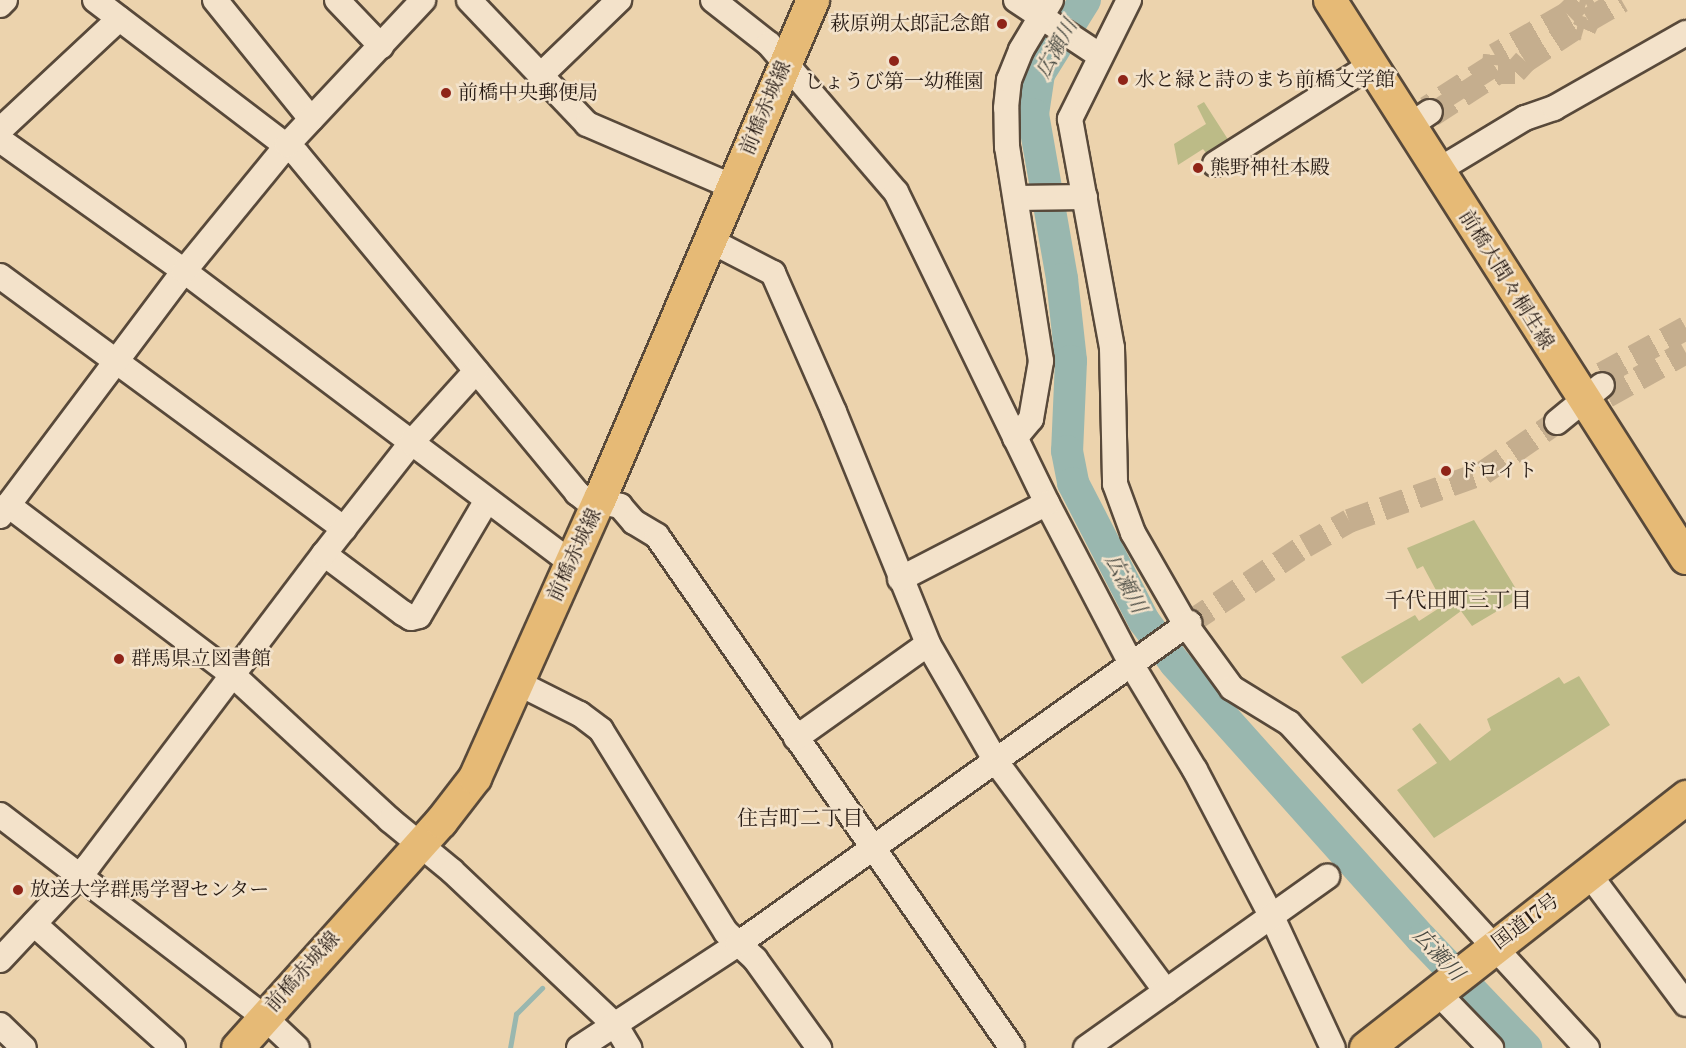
<!DOCTYPE html>
<meta charset="utf-8">
<style>
body{margin:0}
#map{position:relative;width:1686px;height:1048px;overflow:hidden;background:#ecd3ad;font-family:"Libre Bodoni","Noto Serif JP",serif}
div>[style]{position:absolute}
.green>*{inset:0;background:#bcbb87}
.stream>*{height:5px;margin:-2.5px;padding:0 2.5px;transform-origin:2.5px;border-radius:2.5px;background:#99b7af}
.river>*{height:32px;margin:-16px;padding:0 16px;transform-origin:16px;border-radius:16px;background:#99b7af}
.minor-tunnel>*{height:24px;margin-top:-12px;transform-origin:0;background:repeating-linear-gradient(90deg,#c5ae8e 0 24px,transparent 0 36px)}
.roads{filter:drop-shadow(2px 0 #58493a) drop-shadow(-2px 0 #58493a) drop-shadow(0 2px #58493a) drop-shadow(0 -2px #58493a)}
.minor>*{height:24px;margin:-12px;padding:0 12px;transform-origin:12px;border-radius:12px;background:#f3e2ca}
.major>*{height:32px;margin:-16px;padding:0 16px;transform-origin:16px;border-radius:16px;background:#e6ba76}
.highway>*{height:33px;margin:-16.5px;padding:0 16.5px;transform-origin:16.5px;border-radius:16.5px;background:#e6ba76}
.dots>*{width:16px;height:16px;translate:-50% -50%;box-sizing:border-box;border:3px solid #f3e2ca;border-radius:50%}
span{translate:-50% -50%;white-space:nowrap;text-align:center;line-height:1.15;-webkit-text-stroke:5px #f3e2ca;paint-order:stroke}
.poi-label{font-size:20px;color:#271b14}
.right{translate:-100% -50%;text-align:right}
.left{translate:0 -50%;text-align:left}
.street-label{font-size:20px;color:#271b14}
.water-label{font-size:21px;color:#494a42;font-style:italic}
.neighbourhood-label{font-size:21px;color:#271b14}
</style>
<div id="map">
<div class="green">
<div style="clip-path:polygon(1204px 102px,1229px 141px,1210px 158px,1203px 149px,1178px 165px,1174px 144px,1206px 124px,1197px 106px)"></div>
<div style="clip-path:polygon(1474px 520px,1521px 597px,1472px 626px,1461px 611px,1362px 684px,1341px 657px,1415px 615px,1419px 621px,1444px 605px,1423px 566px,1417px 569px,1407px 548px)"></div>
<div style="clip-path:polygon(1579px 676px,1610px 725px,1434px 838px,1397px 790px,1437px 763px,1412px 729px,1420px 723px,1450px 761px,1491px 730px,1487px 719px,1559px 677px,1564px 684px)"></div>
</div>
<div class="stream">
<div style="left:510px;top:1048px;width:35px;rotate:-80deg"></div>
<div style="left:516px;top:1014px;width:37px;rotate:-45deg"></div>
</div>
<div class="river">
<div style="left:1085px;top:0;width:87px;rotate:121.9deg"></div>
<div style="left:1039px;top:74px;width:40px;rotate:98.5deg"></div>
<div style="left:1033px;top:114px;width:168px;rotate:80deg"></div>
<div style="left:1062px;top:279px;width:82px;rotate:83.7deg"></div>
<div style="left:1071px;top:361px;width:90px;rotate:92.5deg"></div>
<div style="left:1067px;top:451px;width:33px;rotate:79deg"></div>
<div style="left:1073px;top:483px;width:155px;rotate:62.8deg"></div>
<div style="left:1144px;top:621px;width:52px;rotate:53.6deg"></div>
<div style="left:1175px;top:663px;width:370px;rotate:48.2deg"></div>
<div style="left:1422px;top:939px;width:151px;rotate:46.3deg"></div>
</div>
<div class="minor-tunnel">
<div style="left:1593px;top:0;width:8px;rotate:150deg"></div>
<div style="left:1586px;top:4px;width:7px;rotate:-164deg"></div>
<div style="left:1579px;top:2px;width:17px;rotate:135deg"></div>
<div style="left:1567px;top:14px;width:83px;rotate:150.3deg"></div>
<div style="left:1495px;top:55px;width:10px;rotate:96deg"></div>
<div style="left:1494px;top:65px;width:80px;rotate:147.3deg"></div>
<div style="left:1427px;top:108px;width:9px;rotate:54deg"></div>
<div style="left:1432px;top:115px;width:79px;rotate:-33.1deg"></div>
<div style="left:1498px;top:72px;width:17px"></div>
<div style="left:1515px;top:72px;width:15px;rotate:-48deg"></div>
<div style="left:1525px;top:61px;width:62px;rotate:-33.2deg"></div>
<div style="left:1577px;top:27px;width:7px;rotate:16deg"></div>
<div style="left:1584px;top:29px;width:10px;rotate:-66deg"></div>
<div style="left:1588px;top:20px;width:39px;rotate:-30deg"></div>
<div style="left:1686px;top:328px;width:102px;rotate:151.2deg"></div>
<div style="left:1597px;top:377px;width:21px;rotate:62deg"></div>
<div style="left:1607px;top:396px;width:90px;rotate:-29.1deg"></div>
<div style="left:1189px;top:623px;width:139px;rotate:-33.6deg"></div>
<div style="left:1305px;top:546px;width:51px;rotate:-29.6deg"></div>
<div style="left:1349px;top:521px;width:142px;rotate:-19.7deg"></div>
<div style="left:1483px;top:473px;width:90px;rotate:-34.6deg"></div>
</div>
<div class="roads">
<div class="minor">
<div style="left:95px;top:0;width:254px;rotate:37.3deg"></div>
<div style="left:297px;top:154px;width:440px;rotate:50.4deg"></div>
<div style="left:577px;top:493px;width:10px;rotate:37deg"></div>
<div style="left:585px;top:499px;width:36px;rotate:11deg"></div>
<div style="left:620px;top:506px;width:21px;rotate:49deg"></div>
<div style="left:634px;top:522px;width:27px;rotate:31deg"></div>
<div style="left:657px;top:536px;width:623px;rotate:55.26deg"></div>
<div style="left:215px;top:0;width:153px;rotate:51.1deg"></div>
<div style="left:337px;top:0;width:64px;rotate:46.3deg"></div>
<div style="left:469px;top:0;width:171px;rotate:46.4deg"></div>
<div style="left:587px;top:124px;width:159px;rotate:23.3deg"></div>
<div style="left:713px;top:0;width:71px;rotate:38.2deg"></div>
<div style="left:769px;top:44px;width:195px;rotate:49.4deg"></div>
<div style="left:896px;top:192px;width:346px;rotate:64.1deg"></div>
<div style="left:1047px;top:503px;width:179px;rotate:62.4deg"></div>
<div style="left:1130px;top:662px;width:126px;rotate:59deg"></div>
<div style="left:1195px;top:770px;width:168px;rotate:62.4deg"></div>
<div style="left:1273px;top:919px;width:142px;rotate:65.1deg"></div>
<div style="left:1016px;top:0;width:100px;rotate:33.5deg"></div>
<div style="left:1129px;top:0;width:133px;rotate:116.4deg"></div>
<div style="left:1070px;top:119px;width:233px;rotate:79.6deg"></div>
<div style="left:1112px;top:348px;width:136px;rotate:88.7deg"></div>
<div style="left:1115px;top:484px;width:52px;rotate:69.8deg"></div>
<div style="left:1133px;top:533px;width:106px;rotate:60.1deg"></div>
<div style="left:1186px;top:625px;width:78px;rotate:53.9deg"></div>
<div style="left:1232px;top:688px;width:67px;rotate:31.6deg"></div>
<div style="left:1289px;top:723px;width:441px;rotate:47.5deg"></div>
<div style="left:0;top:5px;width:7px;rotate:-45deg"></div>
<div style="left:540px;top:76px;width:110px;rotate:-43.9deg"></div>
<div style="left:1409px;top:126px;width:25px;rotate:-34deg"></div>
<div style="left:0;top:130px;width:163px;rotate:-43deg"></div>
<div style="left:0;top:140px;width:226px;rotate:35.4deg"></div>
<div style="left:184px;top:271px;width:483px;rotate:37deg"></div>
<div style="left:1215px;top:164px;width:185px;rotate:-32.4deg"></div>
<div style="left:1437px;top:171px;width:103px;rotate:-31.1deg"></div>
<div style="left:1525px;top:118px;width:31px;rotate:-19deg"></div>
<div style="left:1554px;top:108px;width:152px;rotate:-29.6deg"></div>
<div style="left:1016px;top:198px;width:69px;rotate:-0.8deg"></div>
<div style="left:711px;top:241px;width:70px;rotate:27.3deg"></div>
<div style="left:773px;top:273px;width:152px;rotate:66.3deg"></div>
<div style="left:834px;top:412px;width:250px;rotate:67.9deg"></div>
<div style="left:928px;top:644px;width:138px;rotate:59.9deg"></div>
<div style="left:997px;top:763px;width:284px;rotate:53.5deg"></div>
<div style="left:0;top:276px;width:427px;rotate:36.3deg"></div>
<div style="left:1557px;top:422px;width:58px;rotate:-39.4deg"></div>
<div style="left:1015px;top:438px;width:25px;rotate:-50deg"></div>
<div style="left:1031px;top:419px;width:59px;rotate:-80.2deg"></div>
<div style="left:1041px;top:361px;width:217px;rotate:-99deg"></div>
<div style="left:1007px;top:147px;width:39px;rotate:-91deg"></div>
<div style="left:1006px;top:108px;width:28px;rotate:-84deg"></div>
<div style="left:1009px;top:80px;width:32px;rotate:-68deg"></div>
<div style="left:1021px;top:50px;width:58px;rotate:-59deg"></div>
<div style="left:8px;top:505px;width:283px;rotate:37.1deg"></div>
<div style="left:234px;top:676px;width:212px;rotate:42.7deg"></div>
<div style="left:390px;top:820px;width:80px;rotate:39.4deg"></div>
<div style="left:452px;top:871px;width:226px;rotate:43.4deg"></div>
<div style="left:616px;top:1026px;width:26px;rotate:59deg"></div>
<div style="left:0;top:516px;width:306px;rotate:-53.1deg"></div>
<div style="left:184px;top:271px;width:163px;rotate:-50.7deg"></div>
<div style="left:287px;top:145px;width:199px;rotate:-46.8deg"></div>
<div style="left:324px;top:554px;width:99px;rotate:36.8deg"></div>
<div style="left:403px;top:613px;width:9px;rotate:32deg"></div>
<div style="left:411px;top:618px;width:8px;rotate:-14deg"></div>
<div style="left:419px;top:616px;width:132px;rotate:-59.6deg"></div>
<div style="left:900px;top:579px;width:165px;rotate:-27.3deg"></div>
<div style="left:518px;top:683px;width:69px;rotate:26.6deg"></div>
<div style="left:580px;top:714px;width:26px;rotate:37deg"></div>
<div style="left:601px;top:730px;width:238px;rotate:58.3deg"></div>
<div style="left:726px;top:932px;width:40px;rotate:43deg"></div>
<div style="left:755px;top:959px;width:110px;rotate:54.3deg"></div>
<div style="left:796px;top:738px;width:162px;rotate:-35.5deg"></div>
<div style="left:0;top:815px;width:332px;rotate:37.4deg"></div>
<div style="left:264px;top:1017px;width:45px;rotate:43.2deg"></div>
<div style="left:1589px;top:874px;width:162px;rotate:53.3deg"></div>
<div style="left:34px;top:924px;width:186px;rotate:41.7deg"></div>
<div style="left:0;top:960px;width:129px;rotate:-46.9deg"></div>
<div style="left:88px;top:866px;width:391px;rotate:-52.9deg"></div>
<div style="left:324px;top:554px;width:141px;rotate:-51.9deg"></div>
<div style="left:411px;top:443px;width:97px;rotate:-47.9deg"></div>
<div style="left:1437px;top:992px;width:78px;rotate:46deg"></div>
<div style="left:0;top:1025px;width:33px;rotate:44deg"></div>
<div style="left:579px;top:1048px;width:190px;rotate:-33.2deg"></div>
<div style="left:738px;top:944px;width:554px;rotate:-35.44deg"></div>
<div style="left:1086px;top:1048px;width:296px;rotate:-35.4deg"></div>
</div>
<div class="major">
<div style="left:1330px;top:0;width:662px;rotate:57.46deg"></div>
<div style="left:238px;top:1048px;width:304px;rotate:-48.1deg"></div>
<div style="left:441px;top:822px;width:56px;rotate:-52.3deg"></div>
<div style="left:475px;top:778px;width:306px;rotate:-65.9deg"></div>
<div style="left:600px;top:499px;width:543px;rotate:-66.88deg"></div>
</div>
<div class="highway">
<div style="left:1366px;top:1048px;width:407px;rotate:-38.1deg"></div>
</div>
</div>
<div class="dots">
<div style="left:1002px;top:24px;background:#8f2418"></div>
<div style="left:894px;top:61px;background:#8f2418"></div>
<div style="left:1123px;top:80px;background:#8f2418"></div>
<div style="left:446px;top:93px;background:#8f2418"></div>
<div style="left:1198px;top:168px;background:#8f2418"></div>
<div style="left:1446px;top:471px;background:#8f2418"></div>
<div style="left:119px;top:659px;background:#8f2418"></div>
<div style="left:18px;top:890px;background:#8f2418"></div>
</div>
<div class="poi-label">
<span class="right" style="left:990px;top:24px">萩原朔太郎記念館</span>
<span class="left" style="left:1135px;top:80px">水と緑と詩のまち前橋文学館</span>
<span style="left:894px;top:82px">しょうび第一幼稚園</span>
<span class="left" style="left:458px;top:93px">前橋中央郵便局</span>
<span class="left" style="left:1210px;top:168px">熊野神社本殿</span>
<span class="left" style="left:1458px;top:471px">ドロイト</span>
<span class="left" style="left:131px;top:659px">群馬県立図書館</span>
<span class="left" style="left:30px;top:890px">放送大学群馬学習センター</span>
</div>
<div class="street-label">
<span style="left:766px;top:108px;rotate:-67deg">前橋赤城線</span>
<span style="left:1506px;top:280px;rotate:58deg">前橋大間々桐生線</span>
<span style="left:575px;top:555px;rotate:-65deg">前橋赤城線</span>
<span style="left:1526px;top:922px;rotate:-37deg">国道17号</span>
<span style="left:303px;top:972px;rotate:-48deg">前橋赤城線</span>
</div>
<div class="water-label">
<span style="left:1057px;top:49px;rotate:-61deg">広瀬川</span>
<span style="left:1125px;top:584px;rotate:62deg">広瀬川</span>
<span style="left:1438px;top:955px;rotate:47deg">広瀬川</span>
</div>
<div class="neighbourhood-label">
<span style="left:1458px;top:601px">千代田町三丁目</span>
<span style="left:800px;top:819px">住吉町二丁目</span>
</div>
</div>
